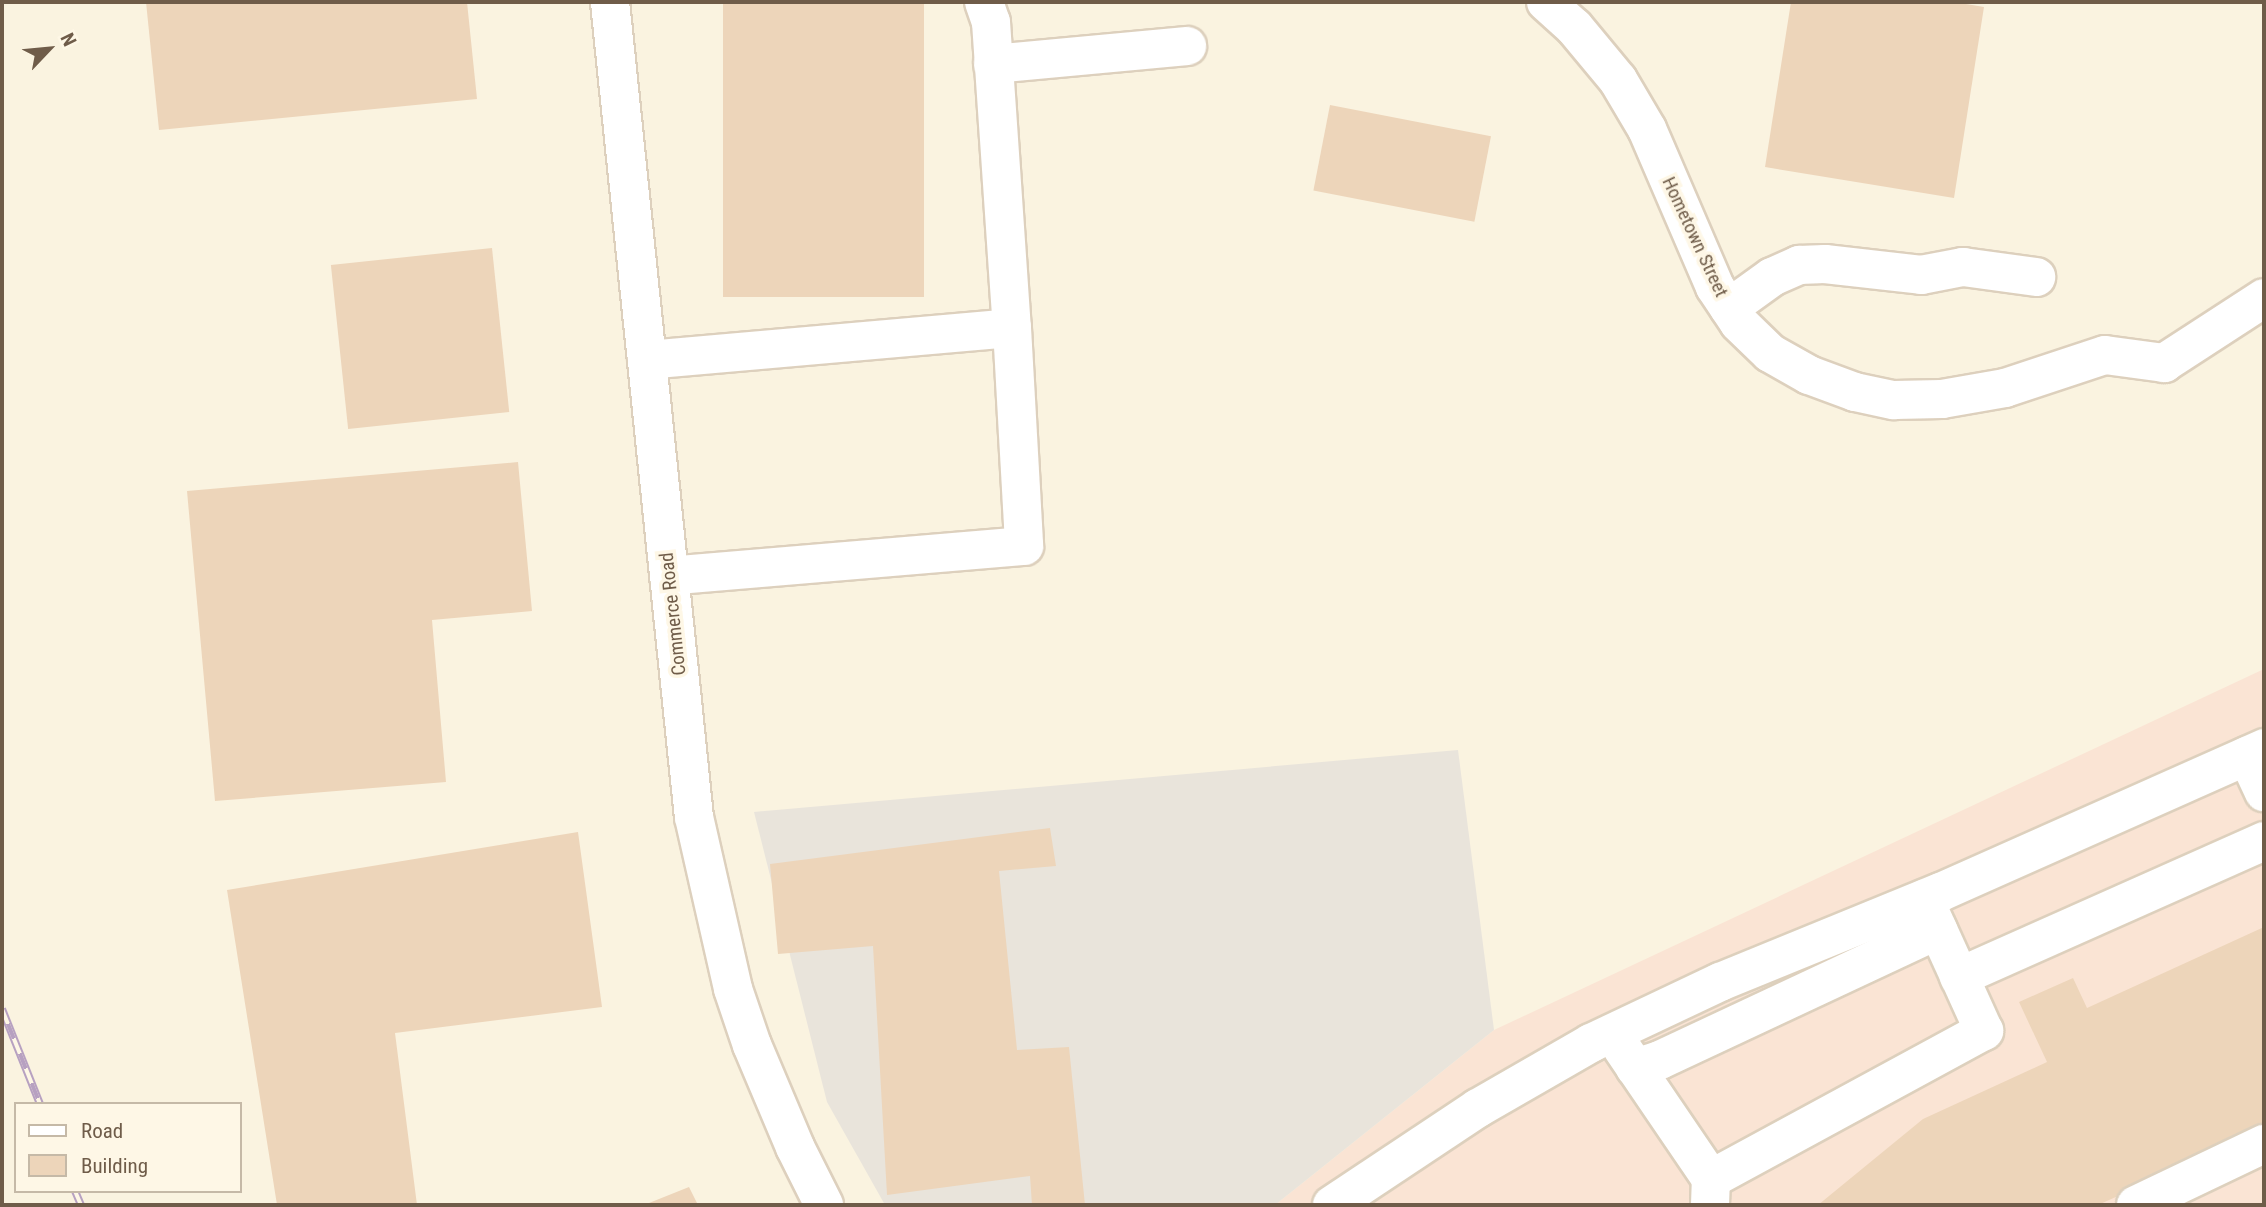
<!DOCTYPE html>
<style>
body{margin:0}
#map{position:relative;width:2266px;height:1207px;overflow:hidden;background:#faf3e0;font-family:"Roboto Condensed",sans-serif}
div>[style]{position:absolute}
.commercial>*{inset:0;background:#fae4d4}
.industrial>*{inset:0;background:#e9e4db}
.building>*{inset:0;background:#edd5ba;transform-origin:0 0}
.roads{filter:drop-shadow(2px 0 #ddd0bd) drop-shadow(-2px 0 #ddd0bd) drop-shadow(0 2px #ddd0bd) drop-shadow(0 -2px #ddd0bd)}
.minor>*{height:38px;margin:-19px;padding:0 19px;transform-origin:19px;border-radius:19px;background:#fff}
.rail>*{height:8px;margin-top:-4px;transform-origin:0;background:repeating-linear-gradient(90deg,#fef7e6 0 16px,#b7a1c1 0 32px);box-sizing:border-box;border-block:2px solid #b7a1c1}
span{translate:-50% -50%;white-space:nowrap;text-align:center;line-height:1.15;-webkit-text-stroke:7px #fef7e6;paint-order:stroke}
.street-label{font-size:19px;color:#6f5c49}
.frame{position:absolute;inset:0;border:4px solid #6f5c49;pointer-events:none}
.legend{position:absolute;left:14px;top:1102px;width:228px;height:91px;box-sizing:border-box;background:#fef7e6;border:2px solid #c5b9a7;margin:0;padding:9px 12px;list-style:none;font-size:21px;color:#6f5c49}
.legend li{display:flex;align-items:center;gap:14px;height:35px}
.legend b{width:35px;border:2px solid #c5b9a7}
.north{position:absolute;left:14px;top:14px;width:70px;height:70px;-webkit-text-stroke:5px #fef7e6;paint-order:stroke;rotate:64deg;font-size:19px;font-weight:700;line-height:28px;text-align:center;color:#6f5c49}
.north::after{content:'';display:block;margin:auto;width:24px;height:32px;background:#6f5c49;clip-path:polygon(50% 0,100% 100%,50% 72%,0 100%)}
</style>
<div id="map">
<div class="commercial">
<div style="clip-path:polygon(2264px 669px,2264px 1205px,1275px 1205px,1494px 1030px)"></div>
</div>
<div class="industrial">
<div style="clip-path:polygon(1458px 750px,1494px 1030px,1275px 1205px,885px 1205px,827px 1102px,754px 812px)"></div>
</div>
<div class="building">
<div style="clip-path:polygon(146px 2px,467px 2px,477px 99px,159px 130px)"></div>
<div style="left:723px;top:2px;width:201px;height:295px"></div>
<div style="clip-path:polygon(1791px 2px,1954px 2px,1984px 7px,1954px 198px,1765px 167px)"></div>
<div style="left:1330px;top:105px;width:164px;height:87px;rotate:11deg"></div>
<div style="left:492px;top:248px;width:165px;height:162px;rotate:84deg"></div>
<div style="clip-path:polygon(518px 462px,532px 611px,432px 620px,446px 782px,215px 801px,187px 491px)"></div>
<div style="clip-path:polygon(1050px 828px,1056px 866px,999px 871px,1017px 1050px,1069px 1047px,1085px 1205px,1032px 1205px,1030px 1176px,887px 1195px,873px 946px,778px 954px,770px 864px)"></div>
<div style="clip-path:polygon(578px 832px,602px 1007px,395px 1033px,417px 1205px,277px 1205px,227px 890px)"></div>
<div style="clip-path:polygon(2264px 927px,2264px 1130px,2098px 1205px,1818px 1205px,1923px 1119px,2047px 1062px,2019px 1002px,2073px 978px,2087px 1008px)"></div>
<div style="clip-path:polygon(689px 1187px,698px 1205px,644px 1205px)"></div>
</div>
<div class="roads">
<div class="minor">
<div style="left:610px;top:2px;width:819px;rotate:84.12deg"></div>
<div style="left:694px;top:817px;width:176px;rotate:77.2deg"></div>
<div style="left:733px;top:989px;width:59px;rotate:71.3deg"></div>
<div style="left:752px;top:1045px;width:111px;rotate:67.1deg"></div>
<div style="left:795px;top:1147px;width:65px;rotate:63.4deg"></div>
<div style="left:984px;top:2px;width:21px;rotate:71deg"></div>
<div style="left:991px;top:22px;width:307px;rotate:86.1deg"></div>
<div style="left:1546px;top:2px;width:38px;rotate:42deg"></div>
<div style="left:1574px;top:27px;width:69px;rotate:50.3deg"></div>
<div style="left:1618px;top:80px;width:57px;rotate:59.4deg"></div>
<div style="left:1647px;top:129px;width:172px;rotate:66.7deg"></div>
<div style="left:1715px;top:287px;width:43px;rotate:56.3deg"></div>
<div style="left:1739px;top:323px;width:43px;rotate:44.1deg"></div>
<div style="left:1770px;top:353px;width:45px;rotate:29.4deg"></div>
<div style="left:1809px;top:375px;width:49px;rotate:20.3deg"></div>
<div style="left:1855px;top:392px;width:40px;rotate:12deg"></div>
<div style="left:1894px;top:400px;width:48px;rotate:-1.2deg"></div>
<div style="left:1942px;top:399px;width:64px;rotate:-9.9deg"></div>
<div style="left:2005px;top:388px;width:105px;rotate:-18.3deg"></div>
<div style="left:2105px;top:355px;width:60px;rotate:7.7deg"></div>
<div style="left:2164px;top:363px;width:119px;rotate:-33deg"></div>
<div style="left:993px;top:64px;width:195px;rotate:-5.3deg"></div>
<div style="left:1729px;top:308px;width:53px;rotate:-35.8deg"></div>
<div style="left:1772px;top:277px;width:30px;rotate:-24deg"></div>
<div style="left:1799px;top:265px;width:26px;rotate:-2deg"></div>
<div style="left:1825px;top:264px;width:97px;rotate:6.5deg"></div>
<div style="left:1921px;top:275px;width:43px;rotate:-10.8deg"></div>
<div style="left:1963px;top:267px;width:74px;rotate:7.8deg"></div>
<div style="left:647px;top:360px;width:366px;rotate:-5deg"></div>
<div style="left:1012px;top:328px;width:218px;rotate:86.8deg"></div>
<div style="left:1024px;top:546px;width:356px;rotate:175.2deg"></div>
<div style="left:2247px;top:756px;width:40px;rotate:65deg"></div>
<div style="left:1959px;top:977px;width:334px;rotate:-24deg"></div>
<div style="left:1622px;top:1048px;width:158px;rotate:55.8deg"></div>
<div style="left:1635px;top:1068px;width:26px;rotate:-18deg"></div>
<div style="left:1660px;top:1060px;width:307px;rotate:-25.1deg"></div>
<div style="left:1332px;top:1205px;width:175px;rotate:-33.6deg"></div>
<div style="left:1478px;top:1108px;width:130px;rotate:-29.9deg"></div>
<div style="left:1591px;top:1043px;width:143px;rotate:-25.3deg"></div>
<div style="left:1720px;top:982px;width:239px;rotate:-22.2deg"></div>
<div style="left:1941px;top:892px;width:354px;rotate:-24deg"></div>
<div style="left:1710px;top:1205px;width:26px;rotate:-88deg"></div>
<div style="left:1711px;top:1179px;width:311px;rotate:-28.5deg"></div>
<div style="left:1984px;top:1031px;width:145px;rotate:-114.4deg"></div>
<div style="left:2136px;top:1205px;width:142px;rotate:-25.5deg"></div>
</div>
</div>
<div class="rail">
<div style="left:2px;top:1009px;width:102px;rotate:68.2deg"></div>
<div style="left:75px;top:1191px;width:15px;rotate:67deg"></div>
</div>
<div class="street-label">
<span style="left:1695px;top:237px;rotate:65deg">Hometown Street</span>
<span style="left:673px;top:614px;rotate:-96deg">Commerce Road</span>
</div>
<div class="frame"></div>
<ul class="legend">
<li><b style="height:9px;background:#fff"></b>Road</li>
<li><b style="height:19px;background:#edd5ba"></b>Building</li>
</ul>
<div class="north">N</div>
</div>
